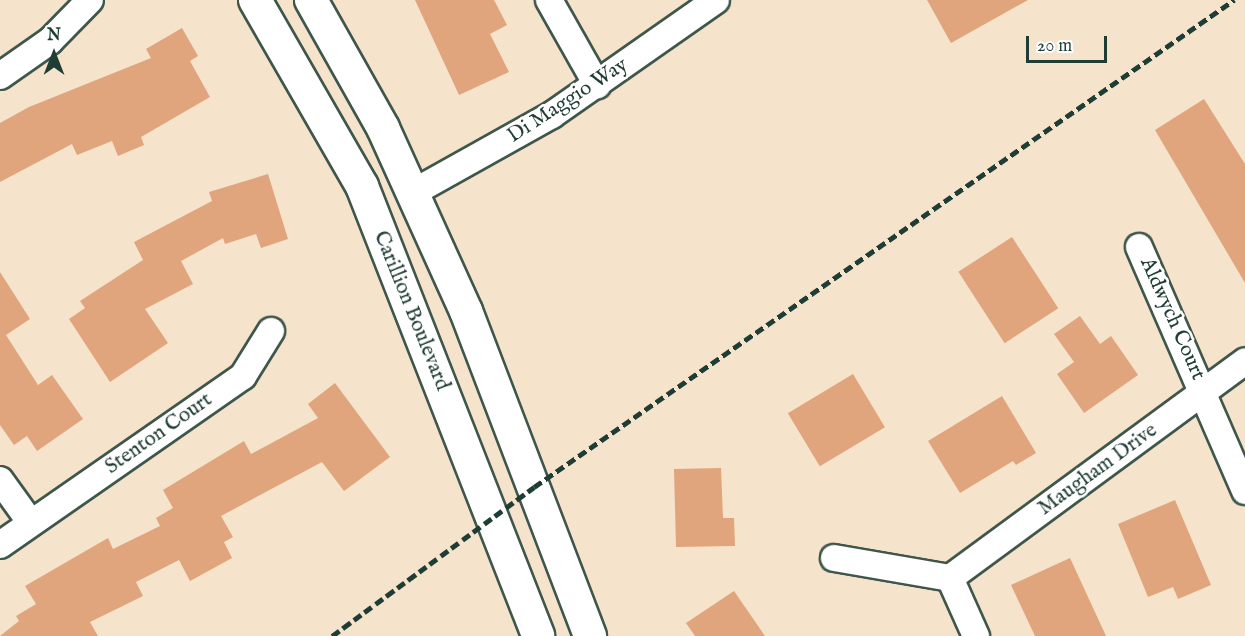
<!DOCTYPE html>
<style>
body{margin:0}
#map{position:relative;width:1245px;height:636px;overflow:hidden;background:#f5e3cb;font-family:"IM FELL English",serif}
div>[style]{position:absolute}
.building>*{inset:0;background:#e0a57c;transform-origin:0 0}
.roads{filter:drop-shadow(2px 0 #3f564b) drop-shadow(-2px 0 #3f564b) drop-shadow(0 2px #3f564b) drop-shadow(0 -2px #3f564b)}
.minor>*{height:26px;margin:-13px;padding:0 13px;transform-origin:13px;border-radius:13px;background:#fff}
.tertiary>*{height:32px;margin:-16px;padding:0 16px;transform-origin:16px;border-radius:16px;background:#fff}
.rail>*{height:4.5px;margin-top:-2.25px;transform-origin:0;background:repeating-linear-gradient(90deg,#1f3d34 0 9px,transparent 0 13.5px)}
span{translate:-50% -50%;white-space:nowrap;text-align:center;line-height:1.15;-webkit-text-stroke:5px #fff;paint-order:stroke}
.street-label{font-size:21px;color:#1f3d34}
.north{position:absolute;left:24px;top:24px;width:60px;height:60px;-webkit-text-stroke:4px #fff;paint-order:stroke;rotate:0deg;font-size:16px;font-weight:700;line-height:24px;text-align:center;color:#1f3d34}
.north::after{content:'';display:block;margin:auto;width:21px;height:27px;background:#1f3d34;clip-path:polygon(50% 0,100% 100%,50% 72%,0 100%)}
.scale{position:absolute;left:1026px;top:36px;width:81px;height:27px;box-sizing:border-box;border:3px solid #1f3d34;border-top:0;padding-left:8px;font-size:18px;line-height:21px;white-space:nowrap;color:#1f3d34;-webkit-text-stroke:4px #fff;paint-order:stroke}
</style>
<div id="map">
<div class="building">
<div style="clip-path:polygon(415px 0,494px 0,507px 25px,490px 34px,509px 72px,459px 95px)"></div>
<div style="clip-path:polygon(927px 0,1028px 0,951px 43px)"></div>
<div style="clip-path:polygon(182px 28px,198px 56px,190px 61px,210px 97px,141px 137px,144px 145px,118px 156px,112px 141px,77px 155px,72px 144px,0 182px,0 123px,29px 107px,151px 58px,146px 49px)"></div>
<div style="clip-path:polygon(1204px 99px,1245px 164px,1245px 283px,1155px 130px)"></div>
<div style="clip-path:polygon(268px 174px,288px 239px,261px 248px,256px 234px,225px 244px,223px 238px,181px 261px,193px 284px,145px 309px,168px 343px,110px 382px,69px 319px,85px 308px,80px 301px,143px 260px,134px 242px,212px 201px,209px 192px)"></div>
<div style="left:1012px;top:237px;width:85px;height:64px;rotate:57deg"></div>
<div style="clip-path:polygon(0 272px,30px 319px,6px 335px,38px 385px,52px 375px,83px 419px,37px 451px,27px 436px,14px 445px,0 425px)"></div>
<div style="clip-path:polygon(1080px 316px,1100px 344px,1111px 336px,1138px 375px,1084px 413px,1057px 374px,1074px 362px,1054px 334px)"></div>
<div style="left:853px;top:374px;width:62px;height:76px;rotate:59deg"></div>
<div style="clip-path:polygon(335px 383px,390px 457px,344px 491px,322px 462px,221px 516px,233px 537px,224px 542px,232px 558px,190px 581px,179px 560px,136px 582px,143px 596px,90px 622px,98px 636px,0 636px,19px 621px,16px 616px,36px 604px,25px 586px,108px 538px,113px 549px,160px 526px,156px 518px,173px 508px,163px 490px,244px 441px,251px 454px,318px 418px,308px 404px)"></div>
<div style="clip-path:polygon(1002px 396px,1036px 453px,1016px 465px,1013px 461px,960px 493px,928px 441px)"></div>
<div style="clip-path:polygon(721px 468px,723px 518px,734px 518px,735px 546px,676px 547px,674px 469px)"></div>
<div style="clip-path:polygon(1175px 500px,1211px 585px,1178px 599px,1173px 587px,1148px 597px,1118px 524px)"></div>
<div style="clip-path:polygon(1070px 558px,1106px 636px,1035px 636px,1011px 585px)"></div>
<div style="clip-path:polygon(734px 591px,765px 636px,695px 636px,686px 623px)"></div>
</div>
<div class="roads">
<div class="minor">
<div style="left:549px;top:0;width:98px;rotate:60.5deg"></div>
<div style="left:0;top:76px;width:61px;rotate:-35deg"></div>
<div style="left:50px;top:41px;width:57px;rotate:-45.7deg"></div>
<div style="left:414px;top:192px;width:158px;rotate:-29.2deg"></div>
<div style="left:552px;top:115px;width:200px;rotate:-35deg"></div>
<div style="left:1139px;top:247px;width:266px;rotate:66.5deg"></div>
<div style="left:0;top:480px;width:53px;rotate:54.2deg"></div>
<div style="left:0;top:545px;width:296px;rotate:-34.8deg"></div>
<div style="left:243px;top:376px;width:53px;rotate:-58.1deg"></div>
<div style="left:834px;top:558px;width:118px;rotate:9.8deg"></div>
<div style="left:950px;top:578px;width:366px;rotate:-36.3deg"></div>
<div style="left:950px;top:578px;width:64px;rotate:65.9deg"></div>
</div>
<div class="tertiary">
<div style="left:255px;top:0;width:215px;rotate:60.1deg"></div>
<div style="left:362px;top:186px;width:483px;rotate:68.6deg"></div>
<div style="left:311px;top:0;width:147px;rotate:60.6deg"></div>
<div style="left:383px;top:128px;width:201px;rotate:65.6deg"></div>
<div style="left:466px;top:311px;width:348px;rotate:69.1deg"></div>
</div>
</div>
<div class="rail">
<div style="left:332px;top:636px;width:251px;rotate:-36.4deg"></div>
<div style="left:534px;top:487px;width:853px;rotate:-34.83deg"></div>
</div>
<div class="street-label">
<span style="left:568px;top:101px;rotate:-33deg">Di Maggio Way</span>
<span style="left:411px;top:311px;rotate:68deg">Carillion Boulevard</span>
<span style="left:1172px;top:319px;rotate:66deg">Aldwych Court</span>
<span style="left:159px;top:434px;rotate:-35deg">Stenton Court</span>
<span style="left:1098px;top:470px;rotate:-36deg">Maugham Drive</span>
</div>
<div class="north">N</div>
<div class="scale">20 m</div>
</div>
